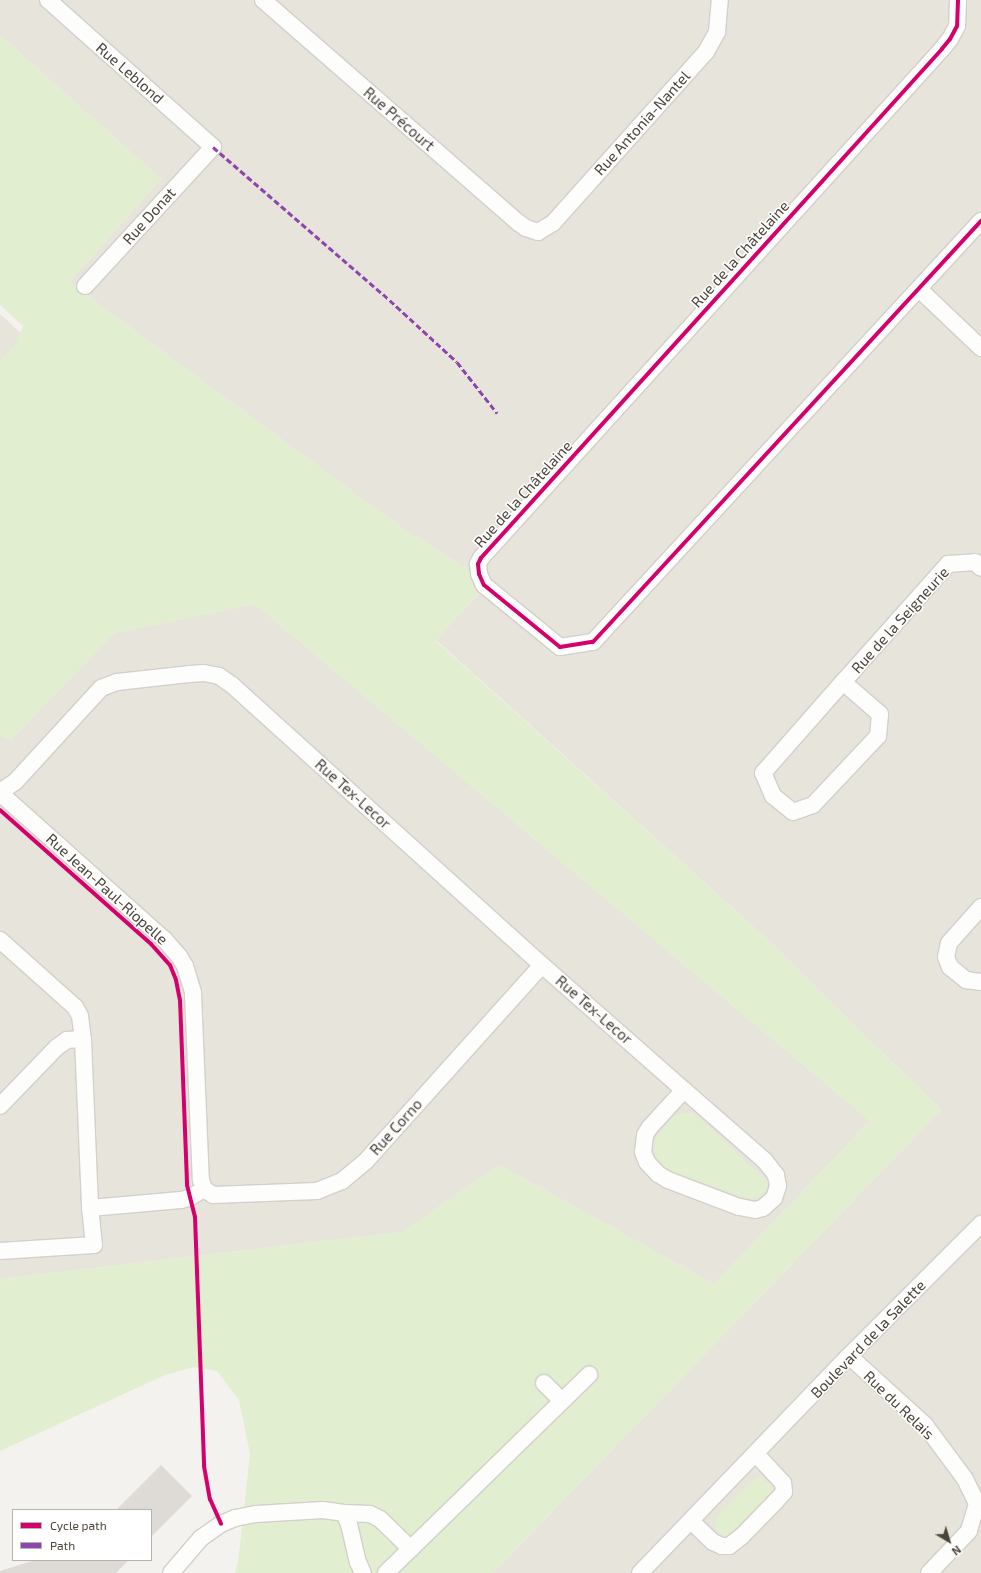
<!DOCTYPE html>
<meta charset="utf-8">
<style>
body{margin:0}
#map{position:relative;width:981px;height:1573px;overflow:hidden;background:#f4f2ee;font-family:"Exo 2",sans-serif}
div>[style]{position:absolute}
.residential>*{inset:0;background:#e7e4dc}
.green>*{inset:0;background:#e1eecf}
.building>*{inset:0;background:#dedbd6}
.roads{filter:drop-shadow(1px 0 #d2d0cb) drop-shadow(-1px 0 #d2d0cb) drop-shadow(0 1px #d2d0cb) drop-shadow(0 -1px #d2d0cb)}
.minor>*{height:16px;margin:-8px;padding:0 8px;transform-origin:8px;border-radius:8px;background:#fdfdfc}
.quiet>*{height:3px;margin-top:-1.5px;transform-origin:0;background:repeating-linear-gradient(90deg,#8e44ad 0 6px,transparent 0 9px)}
.cycleway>*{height:4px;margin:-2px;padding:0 2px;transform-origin:2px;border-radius:2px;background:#d6006c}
span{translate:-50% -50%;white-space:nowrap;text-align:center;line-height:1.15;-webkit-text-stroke:3px #fff;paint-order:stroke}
.street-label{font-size:15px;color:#4b4439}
.legend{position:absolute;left:12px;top:1509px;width:140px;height:52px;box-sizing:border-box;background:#fff;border:1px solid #b7b4b0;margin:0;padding:5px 7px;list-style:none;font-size:12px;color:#4b4439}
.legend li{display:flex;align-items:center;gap:8px;height:20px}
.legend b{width:20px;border:1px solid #b7b4b0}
.north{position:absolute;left:929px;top:1521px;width:40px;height:40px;-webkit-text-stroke:3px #fff;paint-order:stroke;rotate:142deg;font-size:11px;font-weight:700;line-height:16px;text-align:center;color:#4b4439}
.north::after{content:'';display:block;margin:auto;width:14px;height:18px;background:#4b4439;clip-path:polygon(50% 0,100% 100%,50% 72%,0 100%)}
</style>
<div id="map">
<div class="residential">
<div style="clip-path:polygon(0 0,981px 0,981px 1573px,493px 1573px,941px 1110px,767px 939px,436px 640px,482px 590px,475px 573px,402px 528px,69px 282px,161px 179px,0 35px)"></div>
<div style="clip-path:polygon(0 314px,35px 346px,0 383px)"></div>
<div style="clip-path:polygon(255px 604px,870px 1121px,714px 1284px,500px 1165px,402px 1232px,0 1279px,0 735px,11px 740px,114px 633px)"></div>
</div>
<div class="green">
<div style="clip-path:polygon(0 35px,161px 179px,69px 282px,402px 528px,475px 573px,482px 589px,436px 641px,767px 939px,941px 1110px,493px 1573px,235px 1573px,238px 1563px,250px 1454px,239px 1400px,217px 1371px,194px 1367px,165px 1375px,0 1451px,0 1279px,402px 1232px,500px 1165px,714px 1284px,870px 1121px,255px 604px,114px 633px,11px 740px,0 735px,0 361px,16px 344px,23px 326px,0 305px)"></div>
<div style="clip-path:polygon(679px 1113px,691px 1113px,697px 1116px,762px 1176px,768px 1183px,766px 1192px,758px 1198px,750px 1199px,677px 1174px,661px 1165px,655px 1156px,655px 1142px,658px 1135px,667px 1123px,674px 1116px)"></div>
<div style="clip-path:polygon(759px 1477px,771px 1484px,774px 1491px,731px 1535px,726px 1537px,718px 1533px,715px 1523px,718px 1515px,753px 1480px)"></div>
</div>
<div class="building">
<div style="clip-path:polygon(161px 1465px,192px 1496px,151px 1537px,151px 1510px,116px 1510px)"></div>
<div style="clip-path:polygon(35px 1560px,129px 1560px,116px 1573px,0 1573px,0 1571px)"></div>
</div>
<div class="roads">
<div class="minor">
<div style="left:48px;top:0;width:221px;rotate:41.7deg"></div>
<div style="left:213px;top:147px;width:189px;rotate:132.6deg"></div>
<div style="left:263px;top:0;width:340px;rotate:41.1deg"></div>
<div style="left:519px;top:223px;width:9px;rotate:36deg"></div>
<div style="left:526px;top:228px;width:13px;rotate:18deg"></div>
<div style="left:538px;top:232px;width:17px;rotate:-31deg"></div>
<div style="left:553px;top:223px;width:229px;rotate:-48.2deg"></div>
<div style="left:706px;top:52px;width:23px;rotate:-61deg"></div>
<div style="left:717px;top:32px;width:32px;rotate:-85deg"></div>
<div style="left:958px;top:0;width:26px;rotate:92deg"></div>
<div style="left:957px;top:26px;width:15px;rotate:118deg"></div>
<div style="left:950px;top:39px;width:13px;rotate:129deg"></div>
<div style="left:942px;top:49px;width:687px;rotate:132.17deg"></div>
<div style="left:481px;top:558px;width:7px;rotate:117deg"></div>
<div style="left:478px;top:564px;width:10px;rotate:84deg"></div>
<div style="left:479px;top:574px;width:12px;rotate:66deg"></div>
<div style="left:484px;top:585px;width:98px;rotate:39.2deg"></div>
<div style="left:560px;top:647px;width:33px;rotate:-9deg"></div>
<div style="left:593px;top:642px;width:573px;rotate:-47.34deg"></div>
<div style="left:919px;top:289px;width:86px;rotate:43.6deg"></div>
<div style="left:843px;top:682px;width:49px;rotate:40.9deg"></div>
<div style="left:880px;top:714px;width:22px;rotate:95deg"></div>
<div style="left:878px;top:736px;width:95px;rotate:133.3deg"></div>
<div style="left:813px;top:805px;width:21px;rotate:161deg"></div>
<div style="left:793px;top:812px;width:26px;rotate:-141deg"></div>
<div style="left:773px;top:796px;width:25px;rotate:-113deg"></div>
<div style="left:763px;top:773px;width:121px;rotate:-48.7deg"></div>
<div style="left:843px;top:682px;width:158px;rotate:-48.3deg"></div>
<div style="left:948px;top:564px;width:27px;rotate:-4deg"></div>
<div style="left:975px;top:562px;width:8px;rotate:45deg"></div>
<div style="left:0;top:792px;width:18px;rotate:-34deg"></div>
<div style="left:15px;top:782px;width:127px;rotate:-47.5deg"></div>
<div style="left:101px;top:688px;width:17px;rotate:-21deg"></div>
<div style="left:117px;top:682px;width:72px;rotate:-6.3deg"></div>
<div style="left:189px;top:674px;width:15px;rotate:-4deg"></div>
<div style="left:204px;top:673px;width:15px;rotate:11deg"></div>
<div style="left:219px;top:676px;width:16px;rotate:35deg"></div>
<div style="left:232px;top:685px;width:418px;rotate:42.1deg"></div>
<div style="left:542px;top:965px;width:189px;rotate:41.4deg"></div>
<div style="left:684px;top:1090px;width:108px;rotate:41.2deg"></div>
<div style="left:765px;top:1161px;width:18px;rotate:52deg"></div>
<div style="left:776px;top:1175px;width:11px;rotate:80deg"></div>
<div style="left:778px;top:1186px;width:13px;rotate:108deg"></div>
<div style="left:774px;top:1198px;width:15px;rotate:138deg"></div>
<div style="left:763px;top:1208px;width:8px;rotate:166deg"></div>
<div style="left:755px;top:1210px;width:16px;rotate:-169deg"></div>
<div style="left:739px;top:1207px;width:76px;rotate:-159.2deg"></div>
<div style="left:668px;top:1180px;width:12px;rotate:-149deg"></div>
<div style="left:658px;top:1174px;width:16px;rotate:-133deg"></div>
<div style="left:647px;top:1162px;width:11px;rotate:-112deg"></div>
<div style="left:643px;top:1152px;width:17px;rotate:-83deg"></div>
<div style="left:645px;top:1135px;width:9px;rotate:-58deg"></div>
<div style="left:650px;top:1127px;width:50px;rotate:-47.4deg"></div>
<div style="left:0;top:793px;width:220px;rotate:41.7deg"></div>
<div style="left:164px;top:939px;width:23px;rotate:49deg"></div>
<div style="left:179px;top:956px;width:12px;rotate:59deg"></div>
<div style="left:185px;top:966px;width:28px;rotate:73deg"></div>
<div style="left:193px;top:993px;width:187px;rotate:87.6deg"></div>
<div style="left:201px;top:1180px;width:9px;rotate:72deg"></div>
<div style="left:204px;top:1189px;width:11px;rotate:34deg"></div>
<div style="left:213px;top:1195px;width:104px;rotate:-2.2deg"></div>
<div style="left:317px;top:1191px;width:27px;rotate:-22deg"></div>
<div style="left:342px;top:1181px;width:31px;rotate:-40deg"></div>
<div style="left:366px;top:1161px;width:263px;rotate:-48.1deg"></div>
<div style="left:981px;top:907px;width:48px;rotate:131.6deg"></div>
<div style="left:949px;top:943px;width:14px;rotate:102deg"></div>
<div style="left:946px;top:957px;width:11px;rotate:68deg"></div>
<div style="left:950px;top:967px;width:21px;rotate:39deg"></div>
<div style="left:966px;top:980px;width:15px;rotate:8deg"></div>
<div style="left:0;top:940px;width:101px;rotate:41.8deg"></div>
<div style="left:75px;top:1007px;width:10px;rotate:61deg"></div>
<div style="left:80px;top:1016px;width:23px;rotate:83deg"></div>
<div style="left:83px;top:1039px;width:169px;rotate:87.6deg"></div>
<div style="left:90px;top:1208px;width:91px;rotate:-5deg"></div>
<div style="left:181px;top:1200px;width:8px;rotate:-14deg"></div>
<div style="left:189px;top:1198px;width:17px;rotate:-31deg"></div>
<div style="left:0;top:1106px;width:82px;rotate:-46deg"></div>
<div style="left:57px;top:1047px;width:12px;rotate:-35deg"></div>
<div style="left:67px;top:1040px;width:16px;rotate:-4deg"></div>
<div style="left:0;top:1251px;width:94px;rotate:-3.7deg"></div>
<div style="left:94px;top:1245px;width:37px;rotate:-96deg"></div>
<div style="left:849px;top:1356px;width:103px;rotate:42.2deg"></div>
<div style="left:925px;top:1425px;width:67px;rotate:53.5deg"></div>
<div style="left:965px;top:1479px;width:28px;rotate:64deg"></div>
<div style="left:977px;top:1504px;width:28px;rotate:107deg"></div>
<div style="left:969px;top:1531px;width:58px;rotate:133.6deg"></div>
<div style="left:544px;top:1383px;width:25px;rotate:45deg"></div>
<div style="left:344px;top:1513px;width:12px;rotate:66deg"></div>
<div style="left:349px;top:1524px;width:39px;rotate:77deg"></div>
<div style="left:358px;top:1562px;width:12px;rotate:66deg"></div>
<div style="left:691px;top:1521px;width:30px;rotate:44deg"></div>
<div style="left:713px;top:1542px;width:10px;rotate:24deg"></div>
<div style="left:722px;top:1546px;width:7px"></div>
<div style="left:729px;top:1546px;width:15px;rotate:-37deg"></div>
<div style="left:741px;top:1537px;width:50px;rotate:-45.8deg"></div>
<div style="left:776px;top:1501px;width:12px;rotate:-48deg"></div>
<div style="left:784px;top:1492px;width:9px;rotate:-96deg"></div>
<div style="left:783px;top:1483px;width:40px;rotate:-133deg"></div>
<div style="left:171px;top:1573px;width:46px;rotate:-49.4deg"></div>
<div style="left:201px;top:1538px;width:24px;rotate:-35deg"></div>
<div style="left:221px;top:1524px;width:15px;rotate:-23deg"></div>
<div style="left:235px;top:1518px;width:21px;rotate:-11deg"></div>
<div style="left:256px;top:1514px;width:67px;rotate:-3.4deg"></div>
<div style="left:323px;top:1510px;width:21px;rotate:8deg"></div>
<div style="left:344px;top:1513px;width:26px;rotate:2deg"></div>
<div style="left:370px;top:1514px;width:11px;rotate:27deg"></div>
<div style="left:380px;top:1519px;width:43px;rotate:44.1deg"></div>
<div style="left:386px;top:1573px;width:284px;rotate:-44.3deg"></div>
<div style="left:640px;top:1573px;width:301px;rotate:-46.1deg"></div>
<div style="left:849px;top:1356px;width:187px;rotate:-45deg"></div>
</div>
</div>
<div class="quiet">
<div style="left:213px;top:147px;width:225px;rotate:40.9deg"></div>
<div style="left:383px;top:294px;width:100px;rotate:42.6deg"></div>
<div style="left:457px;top:362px;width:65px;rotate:51.9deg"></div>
</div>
<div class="cycleway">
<div style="left:958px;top:0;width:26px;rotate:92deg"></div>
<div style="left:957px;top:26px;width:15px;rotate:118deg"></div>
<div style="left:950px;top:39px;width:13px;rotate:129deg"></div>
<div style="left:942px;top:49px;width:687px;rotate:132.17deg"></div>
<div style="left:481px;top:558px;width:7px;rotate:117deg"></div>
<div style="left:478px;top:564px;width:10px;rotate:84deg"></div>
<div style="left:479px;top:574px;width:12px;rotate:66deg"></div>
<div style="left:484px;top:585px;width:98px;rotate:39.2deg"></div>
<div style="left:560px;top:647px;width:33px;rotate:-9deg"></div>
<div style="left:593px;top:642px;width:573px;rotate:-47.34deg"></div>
<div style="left:0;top:810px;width:202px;rotate:41.6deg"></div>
<div style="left:151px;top:944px;width:28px;rotate:48deg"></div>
<div style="left:170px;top:965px;width:16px;rotate:68deg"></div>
<div style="left:176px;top:980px;width:20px;rotate:79deg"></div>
<div style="left:180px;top:1000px;width:185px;rotate:87.8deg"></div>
<div style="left:187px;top:1185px;width:33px;rotate:76deg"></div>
<div style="left:195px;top:1217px;width:249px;rotate:87.9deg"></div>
<div style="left:204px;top:1466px;width:34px;rotate:80deg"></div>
<div style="left:210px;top:1499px;width:27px;rotate:66deg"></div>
</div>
<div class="street-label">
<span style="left:130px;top:73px;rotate:41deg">Rue Leblond</span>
<span style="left:399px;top:119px;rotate:41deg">Rue Précourt</span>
<span style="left:642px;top:123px;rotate:-48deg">Rue Antonia-Nantel</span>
<span style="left:149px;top:216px;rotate:-48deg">Rue Donat</span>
<span style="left:740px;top:254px;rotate:-48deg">Rue de la Châtelaine</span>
<span style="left:523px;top:494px;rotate:-48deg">Rue de la Châtelaine</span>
<span style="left:900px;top:620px;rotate:-48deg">Rue de la Seigneurie</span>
<span style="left:353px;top:794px;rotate:42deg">Rue Tex-Lecor</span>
<span style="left:107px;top:889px;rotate:42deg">Rue Jean-Paul-Riopelle</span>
<span style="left:594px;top:1010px;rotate:41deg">Rue Tex-Lecor</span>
<span style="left:396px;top:1127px;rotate:-48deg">Rue Corno</span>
<span style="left:868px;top:1339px;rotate:-46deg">Boulevard de la Salette</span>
<span style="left:899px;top:1405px;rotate:44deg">Rue du Relais</span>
</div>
<ul class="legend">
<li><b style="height:5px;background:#d6006c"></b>Cycle path</li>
<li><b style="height:5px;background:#8e44ad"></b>Path</li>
</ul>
<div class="north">N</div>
</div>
